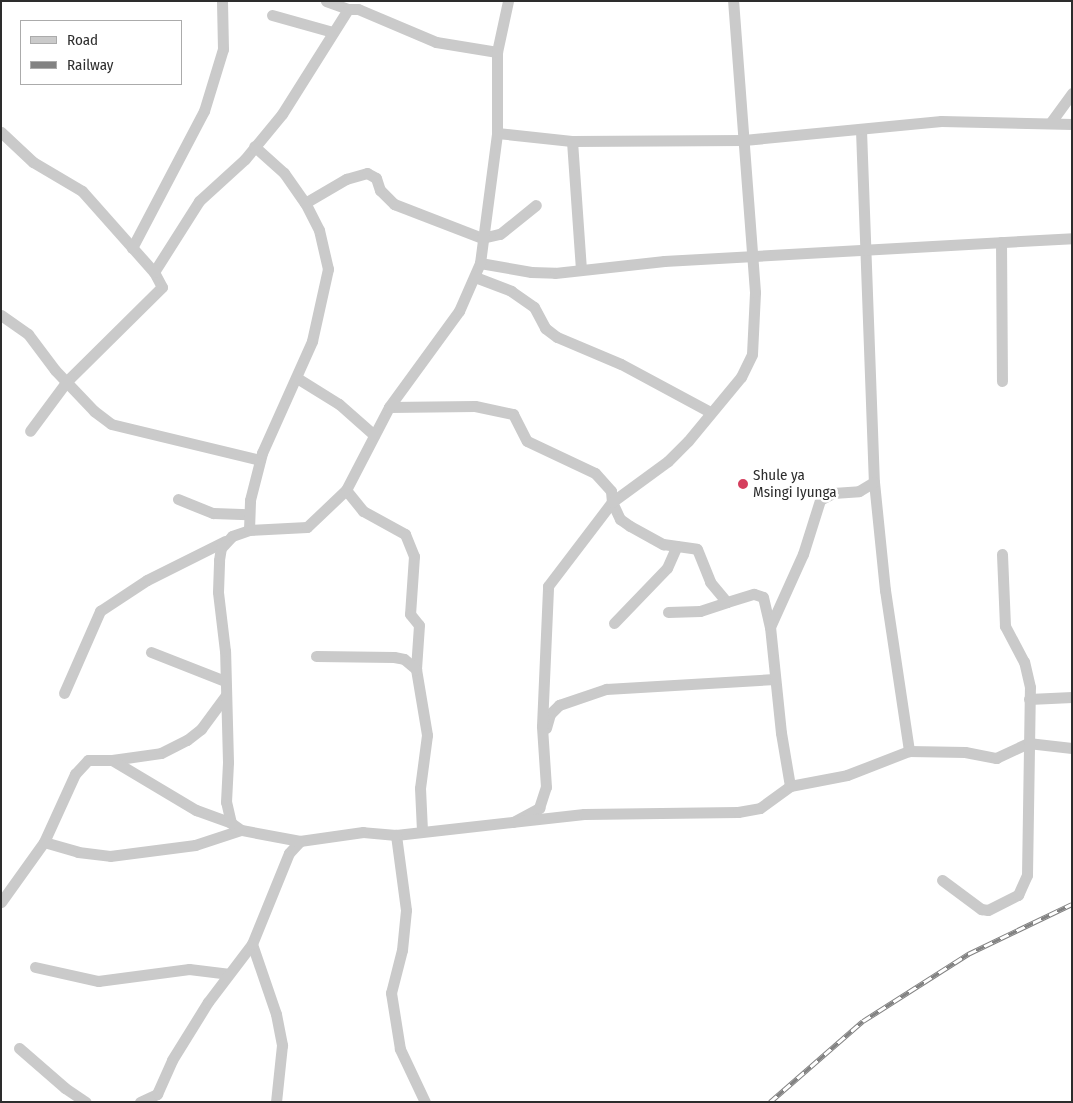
<!DOCTYPE html>
<style>
body{margin:0}
#map{position:relative;width:1073px;height:1103px;overflow:hidden;background:#fff;font-family:"Fira Sans Condensed",sans-serif}
div>[style]{position:absolute}
.street>*{height:11px;margin:-5.5px;padding:0 5.5px;transform-origin:5.5px;border-radius:5.5px;background:#cacaca}
.rail>*{height:5px;margin-top:-2.5px;transform-origin:0;background:repeating-linear-gradient(90deg,#fff 0 9px,#828282 0 18px);box-sizing:border-box;border-block:1px solid #828282}
.dots>*{width:14px;height:14px;translate:-50% -50%;box-sizing:border-box;border:2px solid #fff;border-radius:50%}
span{translate:-50% -50%;white-space:nowrap;text-align:center;line-height:1.15;-webkit-text-stroke:5px #fff;paint-order:stroke}
.poi-label{font-size:15px;color:#2d2d2d}
.left{translate:0 -50%;text-align:left}
.frame{position:absolute;inset:0;border:2px solid #2d2d2d;pointer-events:none}
.legend{position:absolute;left:20px;top:20px;width:162px;height:65px;box-sizing:border-box;background:#fff;border:1px solid #ababab;margin:0;padding:6px 9px;list-style:none;font-size:15px;color:#2d2d2d}
.legend li{display:flex;align-items:center;gap:10px;height:25px}
.legend b{width:25px;border:1px solid #ababab}
</style>
<div id="map">
<div class="street">
<div style="left:326px;top:1px;width:23px;rotate:20deg"></div>
<div style="left:272px;top:15px;width:63px;rotate:15.6deg"></div>
<div style="left:1051px;top:122px;width:36px;rotate:-54deg"></div>
<div style="left:861px;top:130px;width:352px;rotate:87.9deg"></div>
<div style="left:874px;top:482px;width:109px;rotate:84.2deg"></div>
<div style="left:885px;top:590px;width:163px;rotate:81.5deg"></div>
<div style="left:1px;top:132px;width:44px;rotate:43.2deg"></div>
<div style="left:33px;top:162px;width:57px;rotate:30.6deg"></div>
<div style="left:82px;top:191px;width:108px;rotate:48.4deg"></div>
<div style="left:154px;top:272px;width:17px;rotate:62deg"></div>
<div style="left:162px;top:287px;width:134px;rotate:135.3deg"></div>
<div style="left:67px;top:381px;width:62px;rotate:126.5deg"></div>
<div style="left:497px;top:133px;width:75px;rotate:6.1deg"></div>
<div style="left:572px;top:141px;width:172px;rotate:-0.3deg"></div>
<div style="left:744px;top:140px;width:198px;rotate:-5.5deg"></div>
<div style="left:941px;top:121px;width:131px;rotate:1.3deg"></div>
<div style="left:572px;top:141px;width:129px;rotate:86deg"></div>
<div style="left:305px;top:203px;width:48px;rotate:-30.3deg"></div>
<div style="left:346px;top:179px;width:22px;rotate:-16deg"></div>
<div style="left:367px;top:173px;width:10px;rotate:29deg"></div>
<div style="left:376px;top:178px;width:13px;rotate:72deg"></div>
<div style="left:380px;top:190px;width:20px;rotate:45deg"></div>
<div style="left:394px;top:204px;width:94px;rotate:21.1deg"></div>
<div style="left:482px;top:238px;width:18px;rotate:-13deg"></div>
<div style="left:500px;top:234px;width:46px;rotate:-38.9deg"></div>
<div style="left:1001px;top:242px;width:139px;rotate:89.6deg"></div>
<div style="left:132px;top:248px;width:155px;rotate:-62.3deg"></div>
<div style="left:204px;top:111px;width:65px;rotate:-73deg"></div>
<div style="left:223px;top:49px;width:48px;rotate:-91.2deg"></div>
<div style="left:480px;top:263px;width:52px;rotate:10deg"></div>
<div style="left:531px;top:272px;width:24px;rotate:2deg"></div>
<div style="left:555px;top:273px;width:110px;rotate:-6.3deg"></div>
<div style="left:664px;top:261px;width:409px;rotate:-3.2deg"></div>
<div style="left:154px;top:272px;width:84px;rotate:-57.6deg"></div>
<div style="left:199px;top:201px;width:62px;rotate:-42.4deg"></div>
<div style="left:245px;top:159px;width:58px;rotate:-50.6deg"></div>
<div style="left:282px;top:114px;width:124px;rotate:-57.8deg"></div>
<div style="left:348px;top:9px;width:10px"></div>
<div style="left:358px;top:9px;width:85px;rotate:22.9deg"></div>
<div style="left:436px;top:42px;width:62px;rotate:9.3deg"></div>
<div style="left:475px;top:277px;width:39px;rotate:21deg"></div>
<div style="left:511px;top:291px;width:28px;rotate:35deg"></div>
<div style="left:534px;top:307px;width:24px;rotate:62deg"></div>
<div style="left:545px;top:328px;width:15px;rotate:37deg"></div>
<div style="left:557px;top:337px;width:69px;rotate:22.9deg"></div>
<div style="left:621px;top:364px;width:101px;rotate:28.3deg"></div>
<div style="left:1px;top:315px;width:33px;rotate:35deg"></div>
<div style="left:28px;top:334px;width:45px;rotate:53.1deg"></div>
<div style="left:55px;top:370px;width:57px;rotate:46.4deg"></div>
<div style="left:94px;top:411px;width:21px;rotate:37deg"></div>
<div style="left:111px;top:424px;width:153px;rotate:13.6deg"></div>
<div style="left:297px;top:378px;width:49px;rotate:31.8deg"></div>
<div style="left:339px;top:404px;width:47px;rotate:41.5deg"></div>
<div style="left:389px;top:407px;width:86px;rotate:-0.7deg"></div>
<div style="left:475px;top:406px;width:39px;rotate:12deg"></div>
<div style="left:513px;top:414px;width:30px;rotate:63deg"></div>
<div style="left:527px;top:441px;width:75px;rotate:25.2deg"></div>
<div style="left:595px;top:473px;width:24px;rotate:48deg"></div>
<div style="left:611px;top:491px;width:11px;rotate:85deg"></div>
<div style="left:612px;top:502px;width:19px;rotate:65deg"></div>
<div style="left:620px;top:519px;width:12px;rotate:35deg"></div>
<div style="left:630px;top:526px;width:38px;rotate:29deg"></div>
<div style="left:663px;top:544px;width:34px;rotate:8deg"></div>
<div style="left:697px;top:549px;width:35px;rotate:68deg"></div>
<div style="left:710px;top:582px;width:26px;rotate:50deg"></div>
<div style="left:727px;top:602px;width:28px;rotate:-17deg"></div>
<div style="left:754px;top:594px;width:9px;rotate:18deg"></div>
<div style="left:763px;top:597px;width:31px;rotate:77deg"></div>
<div style="left:346px;top:490px;width:27px;rotate:51deg"></div>
<div style="left:363px;top:511px;width:48px;rotate:28.7deg"></div>
<div style="left:405px;top:534px;width:24px;rotate:68deg"></div>
<div style="left:414px;top:556px;width:58px;rotate:93.9deg"></div>
<div style="left:410px;top:614px;width:14px;rotate:51deg"></div>
<div style="left:419px;top:625px;width:44px;rotate:93.9deg"></div>
<div style="left:416px;top:669px;width:67px;rotate:80.5deg"></div>
<div style="left:427px;top:735px;width:53px;rotate:97.5deg"></div>
<div style="left:420px;top:788px;width:43px;rotate:87.3deg"></div>
<div style="left:178px;top:499px;width:38px;rotate:22deg"></div>
<div style="left:213px;top:513px;width:35px;rotate:2deg"></div>
<div style="left:249px;top:530px;width:30px;rotate:-88deg"></div>
<div style="left:250px;top:500px;width:49px;rotate:-75.7deg"></div>
<div style="left:262px;top:453px;width:123px;rotate:-65.9deg"></div>
<div style="left:312px;top:341px;width:74px;rotate:-77.5deg"></div>
<div style="left:328px;top:269px;width:40px;rotate:-103deg"></div>
<div style="left:319px;top:230px;width:30px;rotate:-117deg"></div>
<div style="left:305px;top:203px;width:37px;rotate:-125deg"></div>
<div style="left:284px;top:173px;width:40px;rotate:-138deg"></div>
<div style="left:668px;top:612px;width:32px;rotate:-2deg"></div>
<div style="left:700px;top:611px;width:28px;rotate:-18deg"></div>
<div style="left:614px;top:623px;width:76px;rotate:-46.1deg"></div>
<div style="left:667px;top:568px;width:24px;rotate:-66deg"></div>
<div style="left:151px;top:652px;width:79px;rotate:21.4deg"></div>
<div style="left:316px;top:656px;width:78px;rotate:0.7deg"></div>
<div style="left:394px;top:657px;width:10px;rotate:11deg"></div>
<div style="left:404px;top:659px;width:16px;rotate:40deg"></div>
<div style="left:64px;top:693px;width:90px;rotate:-66.3deg"></div>
<div style="left:100px;top:611px;width:56px;rotate:-33.4deg"></div>
<div style="left:147px;top:580px;width:87px;rotate:-26.6deg"></div>
<div style="left:1029px;top:699px;width:43px;rotate:-2.7deg"></div>
<div style="left:546px;top:728px;width:15px;rotate:-74deg"></div>
<div style="left:550px;top:714px;width:13px;rotate:-45deg"></div>
<div style="left:559px;top:705px;width:50px;rotate:-18.8deg"></div>
<div style="left:606px;top:689px;width:169px;rotate:-3.4deg"></div>
<div style="left:112px;top:760px;width:49px;rotate:-8.1deg"></div>
<div style="left:161px;top:753px;width:29px;rotate:-27deg"></div>
<div style="left:187px;top:740px;width:18px;rotate:-38deg"></div>
<div style="left:201px;top:729px;width:42px;rotate:-53.7deg"></div>
<div style="left:790px;top:786px;width:54px;rotate:-99.6deg"></div>
<div style="left:781px;top:733px;width:107px;rotate:-95.9deg"></div>
<div style="left:770px;top:627px;width:80px;rotate:-65.7deg"></div>
<div style="left:803px;top:554px;width:57px;rotate:-72.5deg"></div>
<div style="left:820px;top:500px;width:15px;rotate:-28deg"></div>
<div style="left:833px;top:493px;width:26px;rotate:-4deg"></div>
<div style="left:859px;top:491px;width:17px;rotate:-31deg"></div>
<div style="left:513px;top:822px;width:30px;rotate:-28deg"></div>
<div style="left:539px;top:808px;width:22px;rotate:-72deg"></div>
<div style="left:546px;top:787px;width:61px;rotate:-93.8deg"></div>
<div style="left:542px;top:726px;width:140px;rotate:-87.5deg"></div>
<div style="left:548px;top:586px;width:106px;rotate:-52.7deg"></div>
<div style="left:612px;top:502px;width:69px;rotate:-36.2deg"></div>
<div style="left:668px;top:461px;width:28px;rotate:-45deg"></div>
<div style="left:688px;top:441px;width:83px;rotate:-50.4deg"></div>
<div style="left:741px;top:377px;width:25px;rotate:-64deg"></div>
<div style="left:752px;top:354px;width:62px;rotate:-87.2deg"></div>
<div style="left:755px;top:292px;width:292px;rotate:-94.3deg"></div>
<div style="left:396px;top:835px;width:189px;rotate:-6.4deg"></div>
<div style="left:584px;top:814px;width:154px;rotate:-0.7deg"></div>
<div style="left:738px;top:812px;width:22px;rotate:-10deg"></div>
<div style="left:760px;top:808px;width:37px;rotate:-36deg"></div>
<div style="left:790px;top:786px;width:58px;rotate:-10.9deg"></div>
<div style="left:847px;top:775px;width:66px;rotate:-21.2deg"></div>
<div style="left:909px;top:751px;width:56px;rotate:1deg"></div>
<div style="left:965px;top:752px;width:32px;rotate:11deg"></div>
<div style="left:996px;top:758px;width:35px;rotate:-25deg"></div>
<div style="left:1028px;top:743px;width:44px;rotate:6.5deg"></div>
<div style="left:44px;top:842px;width:35px;rotate:16deg"></div>
<div style="left:78px;top:852px;width:32px;rotate:7deg"></div>
<div style="left:110px;top:856px;width:86px;rotate:-7.4deg"></div>
<div style="left:195px;top:845px;width:48px;rotate:-18.1deg"></div>
<div style="left:942px;top:880px;width:49px;rotate:36.6deg"></div>
<div style="left:981px;top:909px;width:7px;rotate:8deg"></div>
<div style="left:988px;top:910px;width:34px;rotate:-27deg"></div>
<div style="left:1018px;top:895px;width:22px;rotate:-66deg"></div>
<div style="left:1027px;top:875px;width:188px;rotate:-89.1deg"></div>
<div style="left:1030px;top:687px;width:26px;rotate:-103deg"></div>
<div style="left:1024px;top:662px;width:41px;rotate:-117.8deg"></div>
<div style="left:1005px;top:626px;width:72px;rotate:-92.4deg"></div>
<div style="left:1px;top:902px;width:74px;rotate:-54.4deg"></div>
<div style="left:44px;top:842px;width:75px;rotate:-65.5deg"></div>
<div style="left:75px;top:774px;width:19px;rotate:-47deg"></div>
<div style="left:88px;top:760px;width:24px"></div>
<div style="left:112px;top:760px;width:98px;rotate:30.8deg"></div>
<div style="left:196px;top:810px;width:37px;rotate:20deg"></div>
<div style="left:252px;top:944px;width:74px;rotate:71.1deg"></div>
<div style="left:276px;top:1014px;width:32px;rotate:79deg"></div>
<div style="left:282px;top:1045px;width:57px;rotate:96deg"></div>
<div style="left:35px;top:967px;width:65px;rotate:12.5deg"></div>
<div style="left:98px;top:981px;width:92px;rotate:-7.5deg"></div>
<div style="left:189px;top:969px;width:39px;rotate:7deg"></div>
<div style="left:19px;top:1048px;width:61px;rotate:41deg"></div>
<div style="left:65px;top:1088px;width:25px;rotate:34deg"></div>
<div style="left:140px;top:1102px;width:19px;rotate:-25deg"></div>
<div style="left:157px;top:1094px;width:37px;rotate:-66deg"></div>
<div style="left:172px;top:1060px;width:68px;rotate:-58.2deg"></div>
<div style="left:208px;top:1002px;width:73px;rotate:-52.8deg"></div>
<div style="left:252px;top:944px;width:98px;rotate:-67.9deg"></div>
<div style="left:289px;top:853px;width:16px;rotate:-47deg"></div>
<div style="left:425px;top:1102px;width:59px;rotate:-115.3deg"></div>
<div style="left:400px;top:1049px;width:57px;rotate:-99.1deg"></div>
<div style="left:391px;top:993px;width:44px;rotate:-75.7deg"></div>
<div style="left:402px;top:950px;width:40px;rotate:-84.3deg"></div>
<div style="left:406px;top:910px;width:76px;rotate:-97.6deg"></div>
<div style="left:396px;top:835px;width:33px;rotate:-175deg"></div>
<div style="left:363px;top:832px;width:64px;rotate:171.9deg"></div>
<div style="left:300px;top:841px;width:60px;rotate:-169.4deg"></div>
<div style="left:241px;top:830px;width:12px;rotate:-145deg"></div>
<div style="left:231px;top:823px;width:22px;rotate:-103deg"></div>
<div style="left:226px;top:802px;width:40px;rotate:-87.1deg"></div>
<div style="left:228px;top:762px;width:111px;rotate:-91.5deg"></div>
<div style="left:225px;top:651px;width:59px;rotate:-96.8deg"></div>
<div style="left:218px;top:592px;width:32px;rotate:-88deg"></div>
<div style="left:219px;top:560px;width:12px;rotate:-81deg"></div>
<div style="left:221px;top:548px;width:16px;rotate:-47deg"></div>
<div style="left:232px;top:536px;width:18px;rotate:-19deg"></div>
<div style="left:249px;top:530px;width:58px;rotate:-3deg"></div>
<div style="left:307px;top:527px;width:54px;rotate:-43.5deg"></div>
<div style="left:346px;top:490px;width:93px;rotate:-62.6deg"></div>
<div style="left:389px;top:407px;width:119px;rotate:-53.9deg"></div>
<div style="left:459px;top:311px;width:52px;rotate:-66.4deg"></div>
<div style="left:480px;top:263px;width:131px;rotate:-82.5deg"></div>
<div style="left:497px;top:133px;width:81px;rotate:-90deg"></div>
<div style="left:497px;top:52px;width:52px;rotate:-77.8deg"></div>
</div>
<div class="rail">
<div style="left:770px;top:1102px;width:123px;rotate:-41.1deg"></div>
<div style="left:863px;top:1021px;width:125px;rotate:-32.5deg"></div>
<div style="left:968px;top:954px;width:115px;rotate:-25.7deg"></div>
</div>
<div class="dots">
<div style="left:743px;top:484px;background:#d53e5d"></div>
</div>
<div class="poi-label">
<span class="left" style="left:753px;top:484px">Shule ya<br>Msingi Iyunga</span>
</div>
<div class="frame"></div>
<ul class="legend">
<li><b style="height:6px;background:#cacaca"></b>Road</li>
<li><b style="height:6px;background:#828282"></b>Railway</li>
</ul>
</div>
